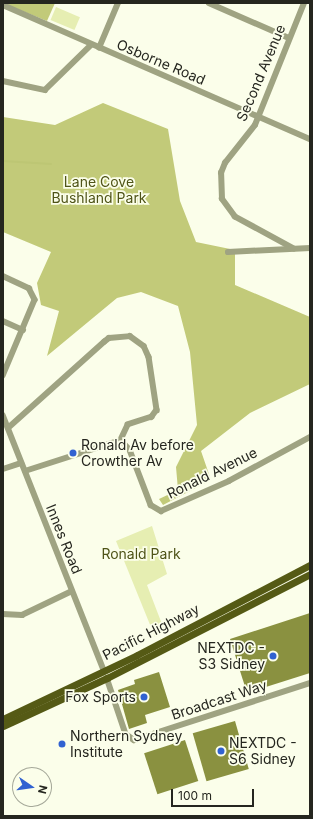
<!DOCTYPE html>
<style>
body{margin:0}
#map{position:relative;width:313px;height:819px;overflow:hidden;background:#fbfeea;font-family:Inter,sans-serif}
div>[style]{position:absolute}
.green>*{inset:0;background:#e6eeb2;transform-origin:0 0}
.forest>*{inset:0;background:#c2ca79}
.stream>*{height:1.5px;margin:-0.75px;padding:0 0.75px;transform-origin:0.75px;border-radius:0.75px;background:#bdc674}
.building>*{inset:0;background:#8a9140;transform-origin:0 0}
.minor>*{height:5.5px;margin:-2.75px;padding:0 2.75px;transform-origin:2.75px;border-radius:2.75px;background:#9fa382}
.major>*{height:7px;margin:-3.5px;padding:0 3.5px;transform-origin:3.5px;border-radius:3.5px;background:#555a15}
.dots>*{width:11px;height:11px;translate:-50% -50%;box-sizing:border-box;border:2px solid #fbfeea;border-radius:50%}
span{translate:-50% -50%;white-space:nowrap;text-align:center;line-height:1.15;-webkit-text-stroke:3.5px #fbfeea;paint-order:stroke}
.street-label{font-size:14px;color:#25261f}
.park-label{font-size:14px;color:#4f5418}
.poi-label{font-size:14px;color:#25261f}
.left{translate:0 -50%;text-align:left}
.right{translate:-100% -50%;text-align:right}
.frame{position:absolute;inset:0;border:4px solid #25261f;pointer-events:none}
.north{position:absolute;left:12px;top:767px;width:40px;height:40px;box-sizing:border-box;background:#fbfeea;border:1px solid #a5a899;border-radius:50%;rotate:103deg;font-size:11px;font-weight:700;line-height:16px;text-align:center;color:#25261f}
.north::after{content:'';display:block;margin:auto;width:14px;height:18px;background:#3162d1;clip-path:polygon(50% 0,100% 100%,50% 72%,0 100%)}
.scale{position:absolute;left:171px;top:789px;width:83px;height:18px;box-sizing:border-box;border:2px solid #25261f;border-top:0;padding-left:5px;font-size:12px;line-height:14px;white-space:nowrap;color:#25261f;-webkit-text-stroke:3px #fbfeea;paint-order:stroke}
</style>
<div id="map">
<div class="green">
<div style="left:56px;top:7px;width:26px;height:14px;rotate:23deg"></div>
<div style="clip-path:polygon(152px 526px,167px 574px,147px 585px,165px 632px,155px 637px,116px 541px)"></div>
</div>
<div class="forest">
<div style="clip-path:polygon(3px 3px,55px 3px,47px 21px)"></div>
<div style="clip-path:polygon(103px 103px,168px 129px,180px 201px,196px 242px,235px 250px,235px 285px,310px 317px,310px 384px,250px 413px,201px 451px,211px 480px,163px 505px,159px 499px,178px 490px,176px 467px,197px 425px,190px 352px,178px 306px,141px 292px,117px 298px,47px 356px,59px 311px,41px 305px,37px 283px,51px 252px,3px 232px,3px 117px,55px 125px)"></div>
</div>
<div class="stream">
<div style="left:3px;top:161px;width:48px;rotate:3.6deg"></div>
</div>
<div class="building">
<div style="clip-path:polygon(310px 613px,310px 673px,247px 693px,230px 639px)"></div>
<div style="clip-path:polygon(159px 672px,170px 707px,145px 715px,147px 723px,129px 729px,118px 690px,135px 684px,134px 680px)"></div>
<div style="left:235px;top:721px;width:50px;height:44px;rotate:74deg"></div>
<div style="left:185px;top:740px;width:43px;height:43px;rotate:72deg"></div>
</div>
<div class="minor">
<div style="left:209px;top:3px;width:87px;rotate:23.6deg"></div>
<div style="left:3px;top:5px;width:335px;rotate:23.6deg"></div>
<div style="left:99px;top:48px;width:49px;rotate:-67.1deg"></div>
<div style="left:3px;top:81px;width:43px;rotate:12.1deg"></div>
<div style="left:45px;top:90px;width:64px;rotate:-44.4deg"></div>
<div style="left:294px;top:249px;width:67px;rotate:-151.5deg"></div>
<div style="left:235px;top:217px;width:22px;rotate:-126deg"></div>
<div style="left:222px;top:199px;width:26px;rotate:-92deg"></div>
<div style="left:221px;top:173px;width:11px;rotate:-68deg"></div>
<div style="left:225px;top:163px;width:48px;rotate:-51.7deg"></div>
<div style="left:255px;top:125px;width:131px;rotate:-68.1deg"></div>
<div style="left:228px;top:252px;width:82px;rotate:-2.8deg"></div>
<div style="left:3px;top:276px;width:29px;rotate:25deg"></div>
<div style="left:29px;top:288px;width:13px;rotate:63deg"></div>
<div style="left:35px;top:300px;width:82px;rotate:112.8deg"></div>
<div style="left:3px;top:321px;width:22px;rotate:24deg"></div>
<div style="left:3px;top:415px;width:274px;rotate:68.4deg"></div>
<div style="left:8px;top:428px;width:129px;rotate:-41.9deg"></div>
<div style="left:104px;top:342px;width:6px;rotate:-39deg"></div>
<div style="left:109px;top:338px;width:21px;rotate:-5deg"></div>
<div style="left:130px;top:336px;width:17px;rotate:36deg"></div>
<div style="left:144px;top:346px;width:12px;rotate:66deg"></div>
<div style="left:149px;top:357px;width:54px;rotate:81.4deg"></div>
<div style="left:157px;top:410px;width:9px;rotate:126deg"></div>
<div style="left:152px;top:417px;width:25px;rotate:162deg"></div>
<div style="left:128px;top:425px;width:17px;rotate:115deg"></div>
<div style="left:3px;top:469px;width:19px;rotate:-18deg"></div>
<div style="left:25px;top:471px;width:101px;rotate:-17.9deg"></div>
<div style="left:121px;top:440px;width:13px;rotate:48deg"></div>
<div style="left:130px;top:450px;width:59px;rotate:69.1deg"></div>
<div style="left:151px;top:505px;width:12px;rotate:31deg"></div>
<div style="left:161px;top:511px;width:74px;rotate:-23.8deg"></div>
<div style="left:229px;top:481px;width:92px;rotate:-28.5deg"></div>
<div style="left:3px;top:614px;width:19px;rotate:3deg"></div>
<div style="left:22px;top:615px;width:55px;rotate:-25.6deg"></div>
<div style="left:107px;top:678px;width:59px;rotate:71.3deg"></div>
<div style="left:126px;top:734px;width:10px;rotate:37deg"></div>
<div style="left:134px;top:740px;width:185px;rotate:-17.9deg"></div>
</div>
<div class="major">
<div style="left:3px;top:719px;width:148px;rotate:-25.5deg"></div>
<div style="left:137px;top:655px;width:195px;rotate:-27.5deg"></div>
<div style="left:3px;top:726px;width:115px;rotate:-24.8deg"></div>
<div style="left:107px;top:678px;width:228px;rotate:-27.1deg"></div>
</div>
<div class="dots">
<div style="left:73px;top:453px;background:#3162d1"></div>
<div style="left:273px;top:656px;background:#3162d1"></div>
<div style="left:144px;top:697px;background:#3162d1"></div>
<div style="left:62px;top:744px;background:#3162d1"></div>
<div style="left:221px;top:751px;background:#3162d1"></div>
</div>
<div class="street-label">
<span style="left:161px;top:62px;rotate:23deg">Osborne Road</span>
<span style="left:261px;top:73px;rotate:-67deg">Second Avenue</span>
<span style="left:212px;top:473px;rotate:-26deg">Ronald Avenue</span>
<span style="left:64px;top:539px;rotate:68deg">Innes Road</span>
<span style="left:151px;top:632px;rotate:-27deg">Pacific Highway</span>
<span style="left:219px;top:700px;rotate:-18deg">Broadcast Way</span>
</div>
<div class="park-label">
<span style="left:99px;top:190px">Lane Cove<br>Bushland Park</span>
<span style="left:141px;top:554px">Ronald Park</span>
</div>
<div class="poi-label">
<span class="left" style="left:81px;top:453px">Ronald Av before<br>Crowther Av</span>
<span class="right" style="left:265px;top:656px">NEXTDC -<br>S3 Sidney</span>
<span class="right" style="left:136px;top:697px">Fox Sports</span>
<span class="left" style="left:70px;top:744px">Northern Sydney<br>Institute</span>
<span class="left" style="left:229px;top:751px">NEXTDC -<br>S6 Sidney</span>
</div>
<div class="frame"></div>
<div class="north">N</div>
<div class="scale">100 m</div>
</div>
